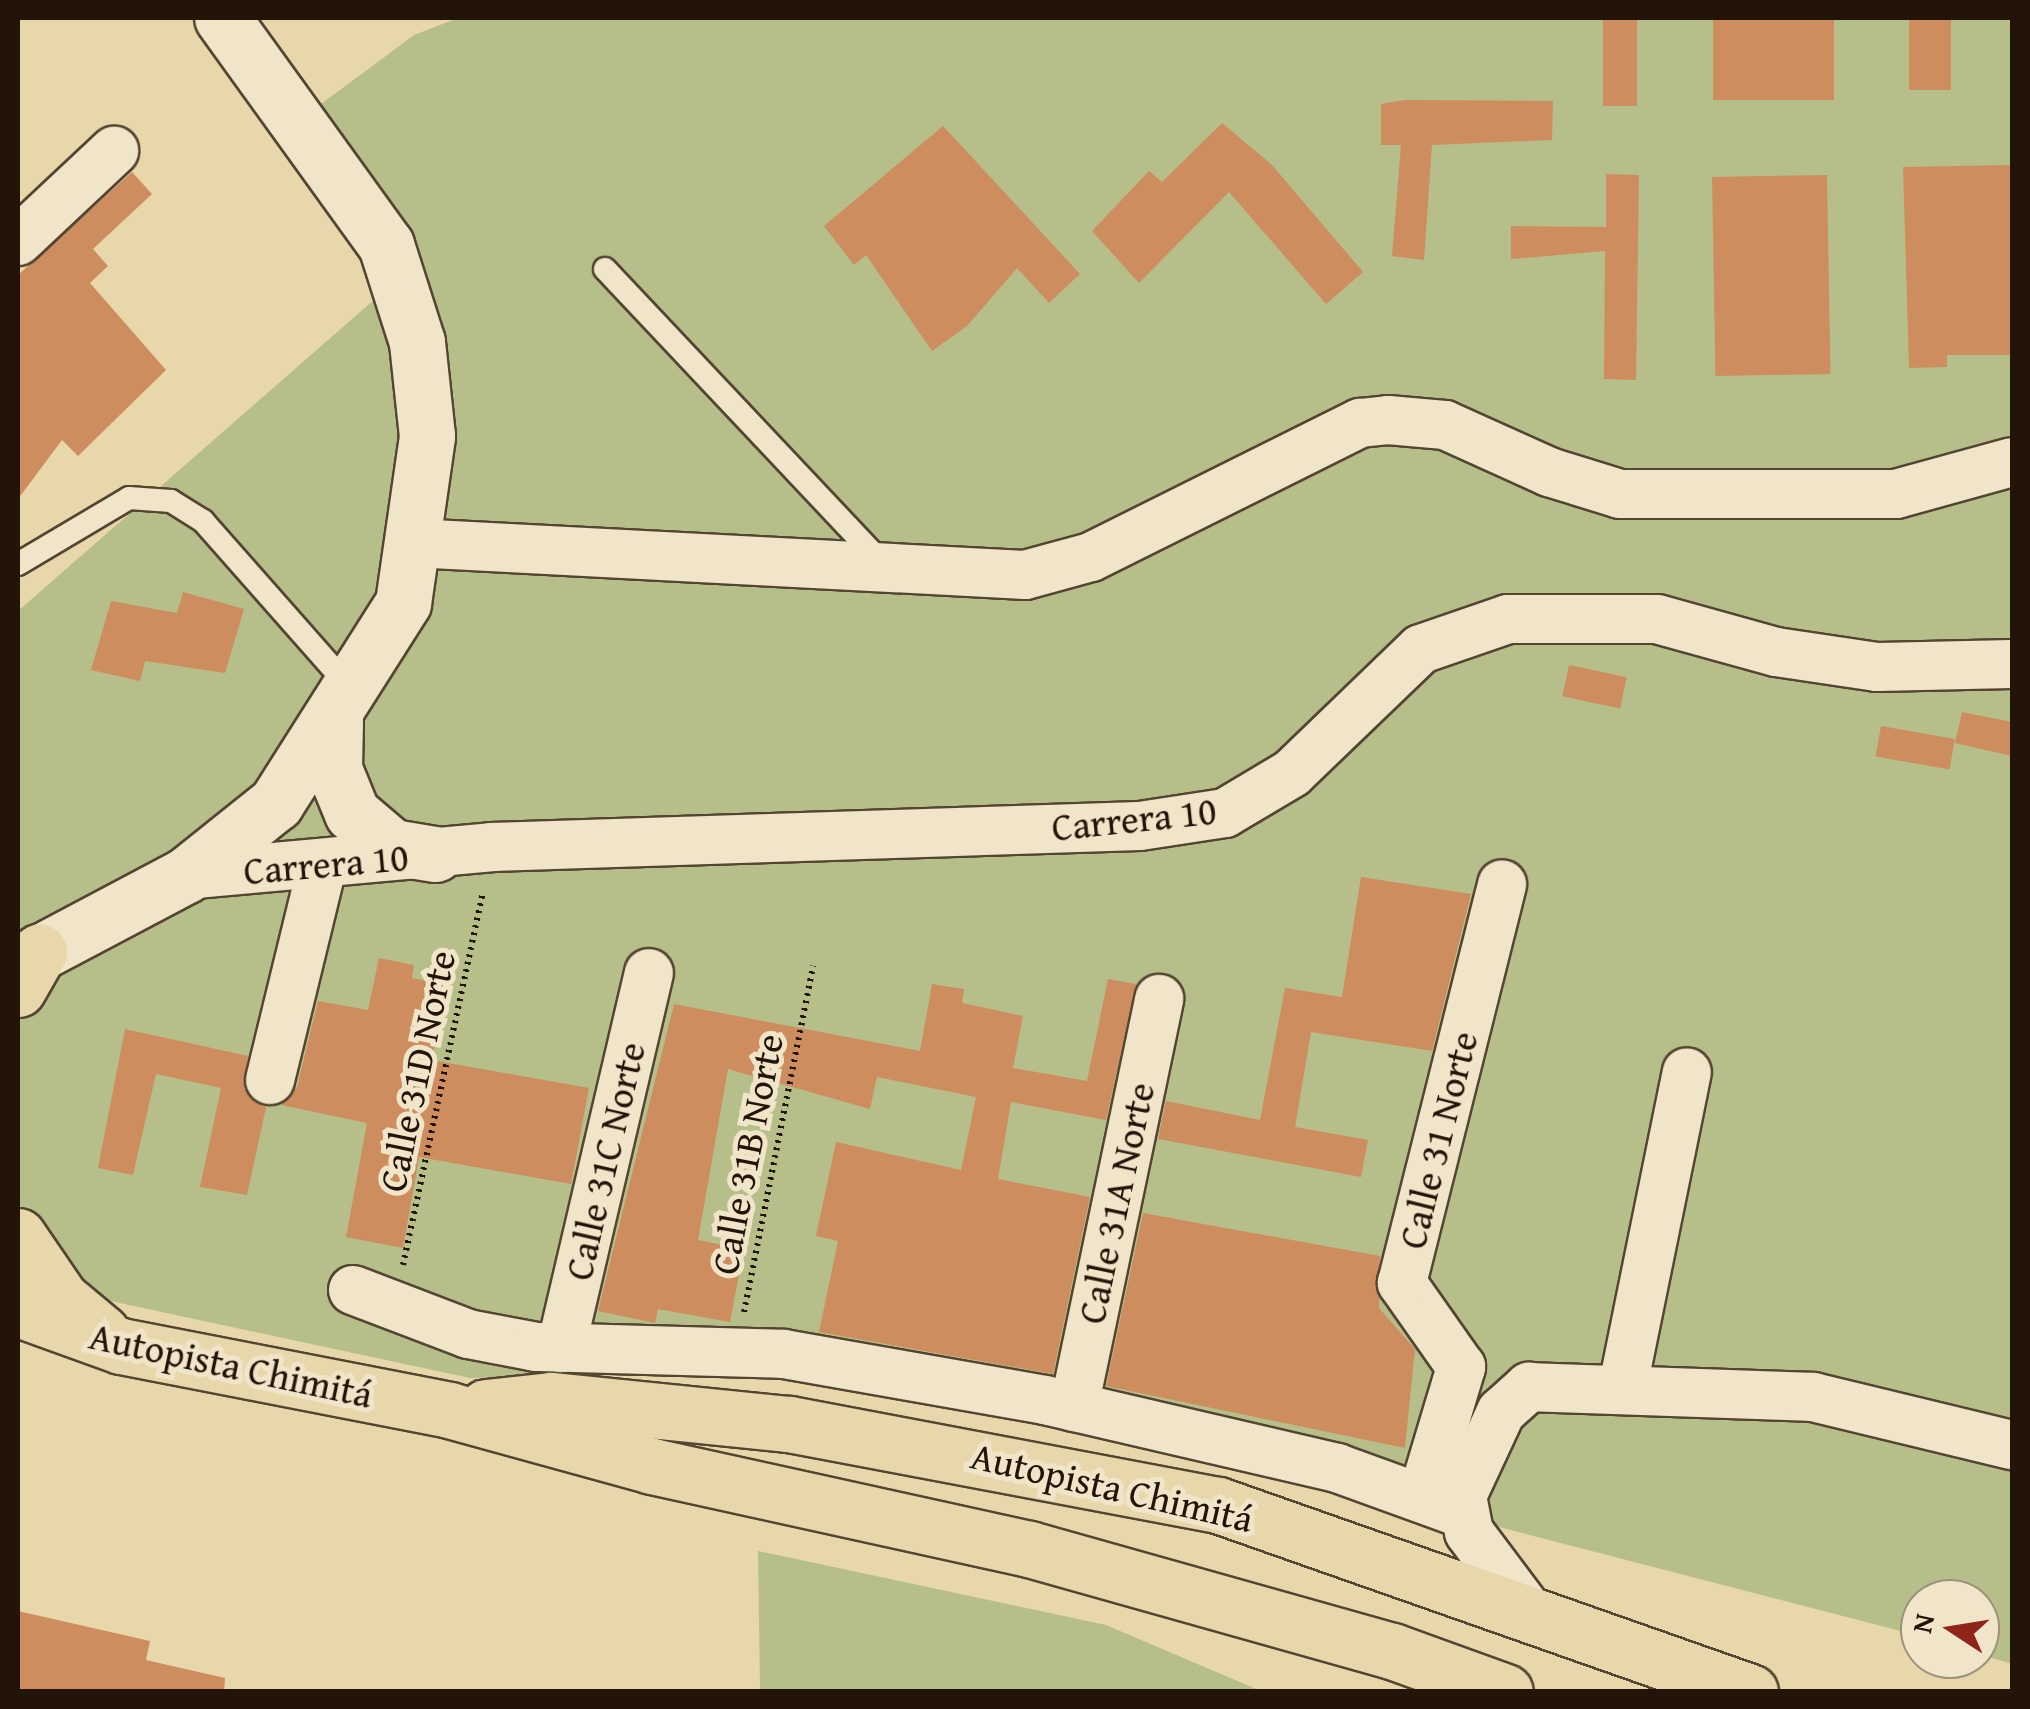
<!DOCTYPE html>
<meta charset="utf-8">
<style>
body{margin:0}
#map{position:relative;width:2030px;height:1709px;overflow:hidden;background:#e8d7ab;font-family:"Gentium Book Plus",serif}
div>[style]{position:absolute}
.green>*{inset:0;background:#b6be89}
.building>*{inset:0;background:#ce8d5f;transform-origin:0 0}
.path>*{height:6px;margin-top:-3px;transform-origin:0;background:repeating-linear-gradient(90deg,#221409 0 2.5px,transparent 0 7.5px)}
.roads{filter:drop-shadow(2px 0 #544532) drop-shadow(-2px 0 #544532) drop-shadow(0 2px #544532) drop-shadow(0 -2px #544532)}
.service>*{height:22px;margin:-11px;padding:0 11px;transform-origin:11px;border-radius:11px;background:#f0e5c8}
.minor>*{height:48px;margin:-24px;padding:0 24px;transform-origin:24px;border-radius:24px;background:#f0e5c8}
.tertiary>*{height:55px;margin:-27.5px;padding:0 27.5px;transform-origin:27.5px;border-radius:27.5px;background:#f0e5c8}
.trunk>*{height:55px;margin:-27.5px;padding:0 27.5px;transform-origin:27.5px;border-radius:27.5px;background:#e8d7ab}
span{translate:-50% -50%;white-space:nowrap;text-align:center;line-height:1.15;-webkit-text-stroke:10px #f0e5c8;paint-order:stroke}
.street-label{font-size:38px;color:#221409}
.frame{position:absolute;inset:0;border:20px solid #221409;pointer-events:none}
.north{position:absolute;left:1900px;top:1579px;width:100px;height:100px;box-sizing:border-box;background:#f0e5c8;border:2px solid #9e917c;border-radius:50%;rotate:282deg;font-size:28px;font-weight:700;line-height:40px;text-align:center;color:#221409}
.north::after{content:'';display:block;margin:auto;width:35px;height:45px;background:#8f2418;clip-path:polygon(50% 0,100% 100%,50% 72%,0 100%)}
</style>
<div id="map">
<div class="green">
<div style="clip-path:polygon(458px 18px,2012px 18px,2012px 1664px,1980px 1654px,1980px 1599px,1920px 1599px,1920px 1636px,1306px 1477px,789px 1372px,470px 1378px,78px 1294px,18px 1244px,18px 611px,383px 292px,274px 139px,414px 35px)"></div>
<div style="clip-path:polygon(758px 1551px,1106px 1625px,1261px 1691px,760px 1691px)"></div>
</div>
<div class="building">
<div style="left:1603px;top:18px;width:34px;height:88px"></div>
<div style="left:1713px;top:18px;width:121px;height:82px"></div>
<div style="left:1909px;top:18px;width:42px;height:72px"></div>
<div style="clip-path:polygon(1405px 100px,1553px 101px,1552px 140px,1432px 145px,1424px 260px,1392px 256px,1401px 145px,1381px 145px,1381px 104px)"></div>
<div style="clip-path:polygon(1222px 123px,1272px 165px,1363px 272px,1326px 304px,1229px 192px,1139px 283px,1092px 231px,1149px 171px,1162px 182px)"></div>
<div style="clip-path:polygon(943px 126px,1080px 274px,1049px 303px,1017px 268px,967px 326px,932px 351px,866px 255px,854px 265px,824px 226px)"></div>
<div style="clip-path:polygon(2012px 165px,2012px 355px,1947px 355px,1947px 367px,1909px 368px,1903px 167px)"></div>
<div style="clip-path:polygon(132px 172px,152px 194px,93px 249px,108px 266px,90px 283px,166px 370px,78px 456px,62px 440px,18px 499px,18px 275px)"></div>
<div style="clip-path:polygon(1606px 174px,1639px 175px,1636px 380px,1604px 379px,1605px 251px,1511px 259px,1511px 226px,1606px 227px)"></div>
<div style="left:1827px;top:175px;width:199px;height:115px;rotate:89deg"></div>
<div style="clip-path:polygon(183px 592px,244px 609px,225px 673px,145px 661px,140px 681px,91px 670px,111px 601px,177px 613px)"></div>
<div style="left:1569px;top:665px;width:59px;height:32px;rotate:12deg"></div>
<div style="clip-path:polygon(1962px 712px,2012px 722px,2012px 756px,1955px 743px)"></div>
<div style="left:1881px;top:726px;width:75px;height:31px;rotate:10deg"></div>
<div style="clip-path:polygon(1361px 877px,1471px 894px,1432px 1051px,1311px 1032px,1295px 1127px,1368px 1140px,1361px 1177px,1158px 1139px,1166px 1101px,1260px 1120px,1285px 988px,1342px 997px)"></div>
<div style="clip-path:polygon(379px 958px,414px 965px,412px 978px,447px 985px,432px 1060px,589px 1088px,571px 1184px,419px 1157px,403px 1248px,346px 1237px,367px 1123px,281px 1105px,297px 1087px,318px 1001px,368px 1010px)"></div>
<div style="clip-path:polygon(1108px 979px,1136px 984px,1106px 1120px,1011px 1102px,998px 1179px,1090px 1197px,1053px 1374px,819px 1332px,838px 1241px,816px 1236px,836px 1142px,961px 1170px,976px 1097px,877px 1077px,870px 1109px,728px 1069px,698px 1240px,744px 1249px,730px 1322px,658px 1309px,655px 1323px,598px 1311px,674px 1004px,920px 1051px,932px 984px,964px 989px,962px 1003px,1023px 1016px,1013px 1068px,1087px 1081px)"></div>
<div style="clip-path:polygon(125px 1029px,248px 1056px,244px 1089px,266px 1107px,247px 1195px,200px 1187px,221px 1088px,156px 1074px,133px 1175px,98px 1168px)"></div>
<div style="clip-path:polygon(1143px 1213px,1380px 1256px,1379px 1308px,1415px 1349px,1405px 1448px,1106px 1386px)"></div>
<div style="clip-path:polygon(18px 1611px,150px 1641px,146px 1660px,225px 1678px,224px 1692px,18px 1692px)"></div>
</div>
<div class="path">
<div style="left:403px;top:1265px;width:382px;rotate:-77.9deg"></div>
<div style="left:744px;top:1312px;width:353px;rotate:-78.7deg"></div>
</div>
<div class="roads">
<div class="service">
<div style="left:605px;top:269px;width:405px;rotate:46.7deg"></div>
<div style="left:18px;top:564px;width:129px;rotate:-30.7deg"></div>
<div style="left:129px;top:498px;width:42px;rotate:4.1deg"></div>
<div style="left:171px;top:501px;width:38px;rotate:32deg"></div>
<div style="left:203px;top:521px;width:224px;rotate:48.6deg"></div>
</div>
<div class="minor">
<div style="left:18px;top:241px;width:132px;rotate:-43.2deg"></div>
<div style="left:413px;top:543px;width:613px;rotate:2.99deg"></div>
<div style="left:1025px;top:575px;width:68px;rotate:-15.3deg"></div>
<div style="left:1091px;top:557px;width:301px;rotate:-26.5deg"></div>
<div style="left:1360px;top:423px;width:28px;rotate:-6deg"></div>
<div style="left:1388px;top:420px;width:57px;rotate:5deg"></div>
<div style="left:1445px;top:425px;width:114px;rotate:24.3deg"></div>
<div style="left:1549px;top:472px;width:74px;rotate:17.2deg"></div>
<div style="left:1620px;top:494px;width:276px"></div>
<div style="left:1896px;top:494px;width:120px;rotate:-15.4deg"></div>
<div style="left:186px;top:875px;width:307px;rotate:-5.2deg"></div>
<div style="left:492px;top:847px;width:648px;rotate:-1.86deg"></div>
<div style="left:1140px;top:826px;width:86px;rotate:-8.7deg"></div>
<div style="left:1225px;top:813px;width:78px;rotate:-30.8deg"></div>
<div style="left:1292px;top:773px;width:179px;rotate:-43.9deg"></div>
<div style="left:1421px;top:649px;width:92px;rotate:-19deg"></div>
<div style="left:1508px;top:619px;width:149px"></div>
<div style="left:1657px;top:619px;width:123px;rotate:15.5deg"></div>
<div style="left:1776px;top:652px;width:102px;rotate:8.4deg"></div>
<div style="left:1877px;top:667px;width:135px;rotate:-1.3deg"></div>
<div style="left:270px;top:1080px;width:219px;rotate:-76.3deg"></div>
<div style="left:353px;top:1290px;width:123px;rotate:20.9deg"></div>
<div style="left:468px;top:1334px;width:69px;rotate:10.8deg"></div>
<div style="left:536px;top:1347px;width:248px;rotate:1.6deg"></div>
<div style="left:784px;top:1354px;width:265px;rotate:10deg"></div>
<div style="left:1045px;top:1400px;width:300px;rotate:13.1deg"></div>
<div style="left:1337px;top:1468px;width:135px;rotate:19.9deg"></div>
<div style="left:561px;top:1348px;width:385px;rotate:-76.8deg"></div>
<div style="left:1623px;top:1386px;width:320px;rotate:-78.5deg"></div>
<div style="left:1074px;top:1407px;width:417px;rotate:-78.2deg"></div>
<div style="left:1423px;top:1494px;width:133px;rotate:-73.3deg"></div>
<div style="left:1461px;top:1367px;width:103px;rotate:-125.1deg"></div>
<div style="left:1402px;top:1283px;width:411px;rotate:-75.9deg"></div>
<div style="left:1526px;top:1608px;width:95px;rotate:-126.9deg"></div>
<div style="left:1469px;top:1532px;width:37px;rotate:-101deg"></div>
<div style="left:1462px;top:1496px;width:93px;rotate:-65.1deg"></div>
<div style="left:1501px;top:1412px;width:38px;rotate:-42deg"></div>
<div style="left:1529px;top:1387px;width:284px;rotate:2deg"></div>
<div style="left:1813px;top:1397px;width:205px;rotate:13.6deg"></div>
</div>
<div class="tertiary">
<div style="left:335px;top:721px;width:48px;rotate:91.2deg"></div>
<div style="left:334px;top:769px;width:48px;rotate:67.8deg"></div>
<div style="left:352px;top:813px;width:52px;rotate:40.4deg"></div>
<div style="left:392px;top:847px;width:44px;rotate:9.2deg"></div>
<div style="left:18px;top:964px;width:190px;rotate:-27.9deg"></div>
<div style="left:186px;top:875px;width:115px;rotate:-38.7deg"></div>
<div style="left:276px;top:803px;width:237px;rotate:-57.6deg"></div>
<div style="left:403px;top:603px;width:169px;rotate:-81.8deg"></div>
<div style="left:427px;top:436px;width:95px;rotate:-96.1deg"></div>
<div style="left:417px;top:342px;width:102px;rotate:-107.7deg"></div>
<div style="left:386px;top:245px;width:280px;rotate:-125.8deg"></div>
</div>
<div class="trunk">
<div style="left:18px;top:989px;width:43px;rotate:-60.4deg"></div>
<div style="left:18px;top:1236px;width:76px;rotate:55.7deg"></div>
<div style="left:61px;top:1299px;width:53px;rotate:39.7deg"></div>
<div style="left:18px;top:1309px;width:109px;rotate:19.8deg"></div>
<div style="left:121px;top:1346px;width:334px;rotate:11deg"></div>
<div style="left:449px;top:1410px;width:211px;rotate:15.4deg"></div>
<div style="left:652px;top:1466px;width:386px;rotate:12.4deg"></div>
<div style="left:1029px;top:1549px;width:377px;rotate:15.7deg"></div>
<div style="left:1392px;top:1651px;width:120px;rotate:19.9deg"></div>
<div style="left:486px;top:1407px;width:65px;rotate:-6.1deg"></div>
<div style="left:551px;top:1400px;width:239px;rotate:5.8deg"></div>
<div style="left:789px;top:1424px;width:437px;rotate:10.7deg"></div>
<div style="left:1218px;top:1505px;width:564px;rotate:19.37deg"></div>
</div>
</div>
<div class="street-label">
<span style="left:1134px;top:819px;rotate:-6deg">Carrera 10</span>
<span style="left:326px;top:864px;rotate:-5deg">Carrera 10</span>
<span style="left:417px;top:1071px;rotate:-78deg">Calle 31D Norte</span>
<span style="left:1438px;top:1140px;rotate:-76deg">Calle 31 Norte</span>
<span style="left:747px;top:1154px;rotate:-79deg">Calle 31B Norte</span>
<span style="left:605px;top:1161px;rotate:-77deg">Calle 31C Norte</span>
<span style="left:1116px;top:1203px;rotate:-78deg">Calle 31A Norte</span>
<span style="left:231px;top:1365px;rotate:12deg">Autopista Chimitá</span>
<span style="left:1112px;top:1487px;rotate:13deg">Autopista Chimitá</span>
</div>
<div class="frame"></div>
<div class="north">N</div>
</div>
